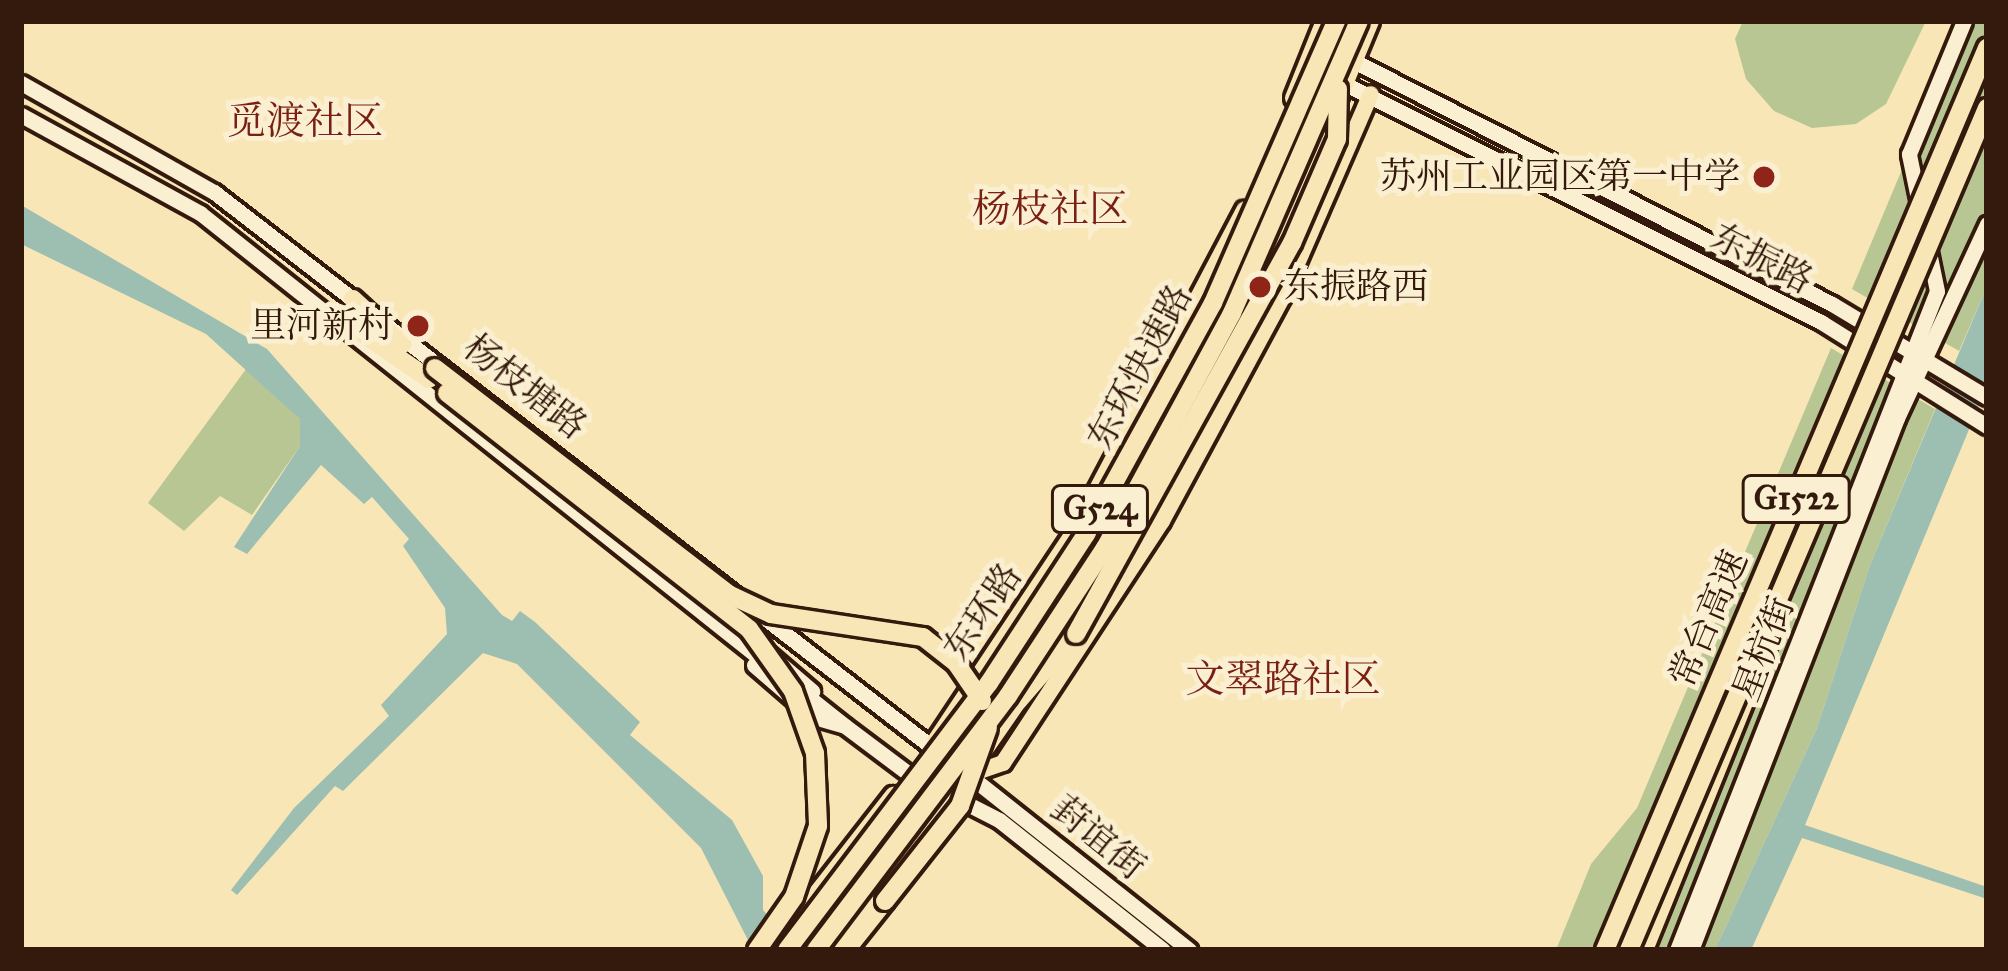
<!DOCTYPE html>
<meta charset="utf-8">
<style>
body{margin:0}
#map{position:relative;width:2008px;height:971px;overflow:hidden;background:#f8e6b7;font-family:"IM FELL Great Primer","Noto Serif SC",serif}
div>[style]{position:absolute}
.green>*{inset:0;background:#b7c693}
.water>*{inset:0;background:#9dbfb2}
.roads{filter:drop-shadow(3px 0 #341a0d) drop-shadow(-3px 0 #341a0d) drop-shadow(0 3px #341a0d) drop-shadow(0 -3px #341a0d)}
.secondary>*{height:15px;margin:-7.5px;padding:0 7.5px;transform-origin:7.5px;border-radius:7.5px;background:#faefd0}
.primary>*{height:16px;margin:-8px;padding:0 8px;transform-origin:8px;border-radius:8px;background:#f8e6b7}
.highway>*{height:18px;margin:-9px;padding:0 9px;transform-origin:9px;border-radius:9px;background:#f8e6b7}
.bridges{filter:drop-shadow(3px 0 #341a0d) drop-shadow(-3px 0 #341a0d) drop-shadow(0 3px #341a0d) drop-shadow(0 -3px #341a0d)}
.highway-bridge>*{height:18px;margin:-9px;padding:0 9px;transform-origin:9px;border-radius:9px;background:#f8e6b7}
.dots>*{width:33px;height:33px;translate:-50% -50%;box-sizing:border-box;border:6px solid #faefd0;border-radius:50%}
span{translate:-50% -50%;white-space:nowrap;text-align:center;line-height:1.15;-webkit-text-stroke:10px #faefd0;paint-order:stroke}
.shield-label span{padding:3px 9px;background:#faefd0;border:3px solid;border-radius:9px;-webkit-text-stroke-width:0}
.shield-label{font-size:33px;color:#341a0d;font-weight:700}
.poi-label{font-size:36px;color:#341a0d}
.right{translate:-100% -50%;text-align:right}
.left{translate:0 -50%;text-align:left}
.street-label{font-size:36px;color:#341a0d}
.neighbourhood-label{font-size:39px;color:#7a1f14}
.frame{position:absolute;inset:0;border:24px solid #341a0d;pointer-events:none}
</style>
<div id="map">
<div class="green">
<div style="clip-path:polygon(1743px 21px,1926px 21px,1886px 104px,1856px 124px,1812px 128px,1774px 111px,1746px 79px,1735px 39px)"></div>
<div style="clip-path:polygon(1964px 21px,1987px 21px,1987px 286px,1959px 351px,1852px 289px)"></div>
<div style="clip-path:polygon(1831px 348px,1935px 409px,1870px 565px,1817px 728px,1715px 950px,1556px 950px,1591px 864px,1637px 808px)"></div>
<div style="clip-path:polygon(249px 365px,300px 419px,300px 446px,252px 515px,220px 496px,184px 531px,148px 503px)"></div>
</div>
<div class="water">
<div style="clip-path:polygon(21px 205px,267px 349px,502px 615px,512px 621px,520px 611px,535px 622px,640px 722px,630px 735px,732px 820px,763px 876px,763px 910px,797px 950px,753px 950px,701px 848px,517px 664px,483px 653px,343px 791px,335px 786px,237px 895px,231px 890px,294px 808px,389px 716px,381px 705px,447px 634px,445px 608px,403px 546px,409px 539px,372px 497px,364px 504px,321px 465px,247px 554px,234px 547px,300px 446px,300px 419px,206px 334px,21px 244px)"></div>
<div style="clip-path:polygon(1987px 286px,1987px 386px,1805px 825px,1987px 887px,1987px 899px,1802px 838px,1751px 950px,1715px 950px,1817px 728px,1870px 565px)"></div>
</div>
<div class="roads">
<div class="secondary">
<div style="left:1346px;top:57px;width:545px;rotate:26.94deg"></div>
<div style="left:1832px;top:304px;width:181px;rotate:31deg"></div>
<div style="left:1307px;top:65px;width:575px;rotate:26.57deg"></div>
<div style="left:1821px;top:322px;width:196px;rotate:32.1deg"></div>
<div style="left:21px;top:83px;width:222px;rotate:29.5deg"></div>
<div style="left:214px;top:192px;width:920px;rotate:37.72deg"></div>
<div style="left:21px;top:115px;width:204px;rotate:28.7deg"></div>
<div style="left:200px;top:213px;width:824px;rotate:38.5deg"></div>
<div style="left:845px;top:726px;width:80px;rotate:36.9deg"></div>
<div style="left:909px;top:774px;width:101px;rotate:27.1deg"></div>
<div style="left:999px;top:820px;width:209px;rotate:38.4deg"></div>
<div style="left:763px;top:649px;width:65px;rotate:40.6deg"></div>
<div style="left:754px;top:665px;width:79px;rotate:40.9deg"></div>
<div style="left:814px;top:717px;width:29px;rotate:16deg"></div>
<div style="left:966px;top:773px;width:285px;rotate:38.4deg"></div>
<div style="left:1677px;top:950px;width:708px;rotate:-68.47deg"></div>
<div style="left:1937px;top:291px;width:140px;rotate:-101.6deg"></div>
<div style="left:1909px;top:154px;width:144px;rotate:-67.5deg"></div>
<div style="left:1691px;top:950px;width:570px;rotate:-68.83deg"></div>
<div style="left:1897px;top:418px;width:214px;rotate:-65.1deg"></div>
</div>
<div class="primary">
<div style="left:1293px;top:98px;width:83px;rotate:-68.1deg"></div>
<div style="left:1268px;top:270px;width:269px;rotate:-67.5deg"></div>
<div style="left:1053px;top:651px;width:59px;rotate:-56.9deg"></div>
<div style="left:935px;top:741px;width:255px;rotate:-56.4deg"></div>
<div style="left:1076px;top:529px;width:361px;rotate:-62.2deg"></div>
<div style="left:985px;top:750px;width:70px;rotate:-55.4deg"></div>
<div style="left:968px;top:775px;width:37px;rotate:-19deg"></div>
<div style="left:1003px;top:763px;width:290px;rotate:-56.7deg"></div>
<div style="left:1162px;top:521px;width:255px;rotate:-61.7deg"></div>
<div style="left:1283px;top:296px;width:220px;rotate:-66.5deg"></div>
<div style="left:772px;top:950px;width:197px;rotate:-52deg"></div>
<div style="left:832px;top:950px;width:220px;rotate:-52.2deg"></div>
</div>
<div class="highway">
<div style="left:353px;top:299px;width:67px;rotate:42.6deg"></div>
<div style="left:340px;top:318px;width:108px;rotate:34.4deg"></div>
<div style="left:1018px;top:701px;width:89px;rotate:-49.1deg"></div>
<div style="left:846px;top:950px;width:63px;rotate:-51.5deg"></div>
<div style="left:1644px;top:950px;width:349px;rotate:-68deg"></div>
</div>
</div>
<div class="bridges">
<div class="highway-bridge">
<div style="left:435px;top:368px;width:370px;rotate:37.6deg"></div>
<div style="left:728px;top:594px;width:47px;rotate:24.9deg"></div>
<div style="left:771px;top:614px;width:154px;rotate:8.6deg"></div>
<div style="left:923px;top:637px;width:42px;rotate:38.2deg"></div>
<div style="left:956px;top:663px;width:46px;rotate:55.6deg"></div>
<div style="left:447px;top:393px;width:383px;rotate:38deg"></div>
<div style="left:749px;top:629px;width:76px;rotate:54.6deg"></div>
<div style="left:793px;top:691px;width:66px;rotate:70.5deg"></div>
<div style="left:815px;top:753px;width:73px;rotate:87.6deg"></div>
<div style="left:818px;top:826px;width:75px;rotate:108.7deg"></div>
<div style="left:794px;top:897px;width:65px;rotate:124.9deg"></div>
<div style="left:1076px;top:634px;width:447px;rotate:-61.1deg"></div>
<div style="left:1292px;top:243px;width:113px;rotate:-66.6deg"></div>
<div style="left:1337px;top:139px;width:50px;rotate:-88.9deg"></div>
<div style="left:885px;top:901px;width:121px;rotate:-51.7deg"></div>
<div style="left:960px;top:806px;width:83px;rotate:-70.3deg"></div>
<div style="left:787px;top:950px;width:335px;rotate:-52.9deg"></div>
<div style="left:989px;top:683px;width:178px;rotate:-56.9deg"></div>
<div style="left:1086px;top:534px;width:264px;rotate:-61.2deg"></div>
<div style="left:1213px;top:303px;width:308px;rotate:-66.4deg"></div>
<div style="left:816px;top:950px;width:318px;rotate:-52.9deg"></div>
<div style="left:1008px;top:696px;width:177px;rotate:-56.8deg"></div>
<div style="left:1105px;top:548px;width:267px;rotate:-61.6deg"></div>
<div style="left:1232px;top:313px;width:318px;rotate:-66.5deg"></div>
<div style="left:1605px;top:950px;width:980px;rotate:-67.05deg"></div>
<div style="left:1629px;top:950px;width:915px;rotate:-66.97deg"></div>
</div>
</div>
<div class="dots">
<div style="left:1764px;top:177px;background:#8f2418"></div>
<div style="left:1260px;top:287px;background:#8f2418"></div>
<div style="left:418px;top:326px;background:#8f2418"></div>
</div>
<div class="shield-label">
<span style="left:1796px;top:499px">G1522</span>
<span style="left:1100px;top:509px">G524</span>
</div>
<div class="poi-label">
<span class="right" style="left:1740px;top:177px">苏州工业园区第一中学</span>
<span class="left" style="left:1284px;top:287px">东振路西</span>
<span class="right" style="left:394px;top:326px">里河新村</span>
</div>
<div class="street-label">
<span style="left:1762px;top:259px;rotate:27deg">东振路</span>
<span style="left:1140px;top:367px;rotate:-62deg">东环快速路</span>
<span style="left:525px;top:387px;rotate:38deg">杨枝塘路</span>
<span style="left:983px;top:612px;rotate:-56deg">东环路</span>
<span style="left:1709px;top:619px;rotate:-67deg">常台高速</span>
<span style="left:1764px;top:649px;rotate:-69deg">星杭街</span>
<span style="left:1098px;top:838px;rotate:39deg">葑谊街</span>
</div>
<div class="neighbourhood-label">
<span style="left:305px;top:121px">觅渡社区</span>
<span style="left:1050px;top:209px">杨枝社区</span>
<span style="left:1283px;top:679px">文翠路社区</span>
</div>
<div class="frame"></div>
</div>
